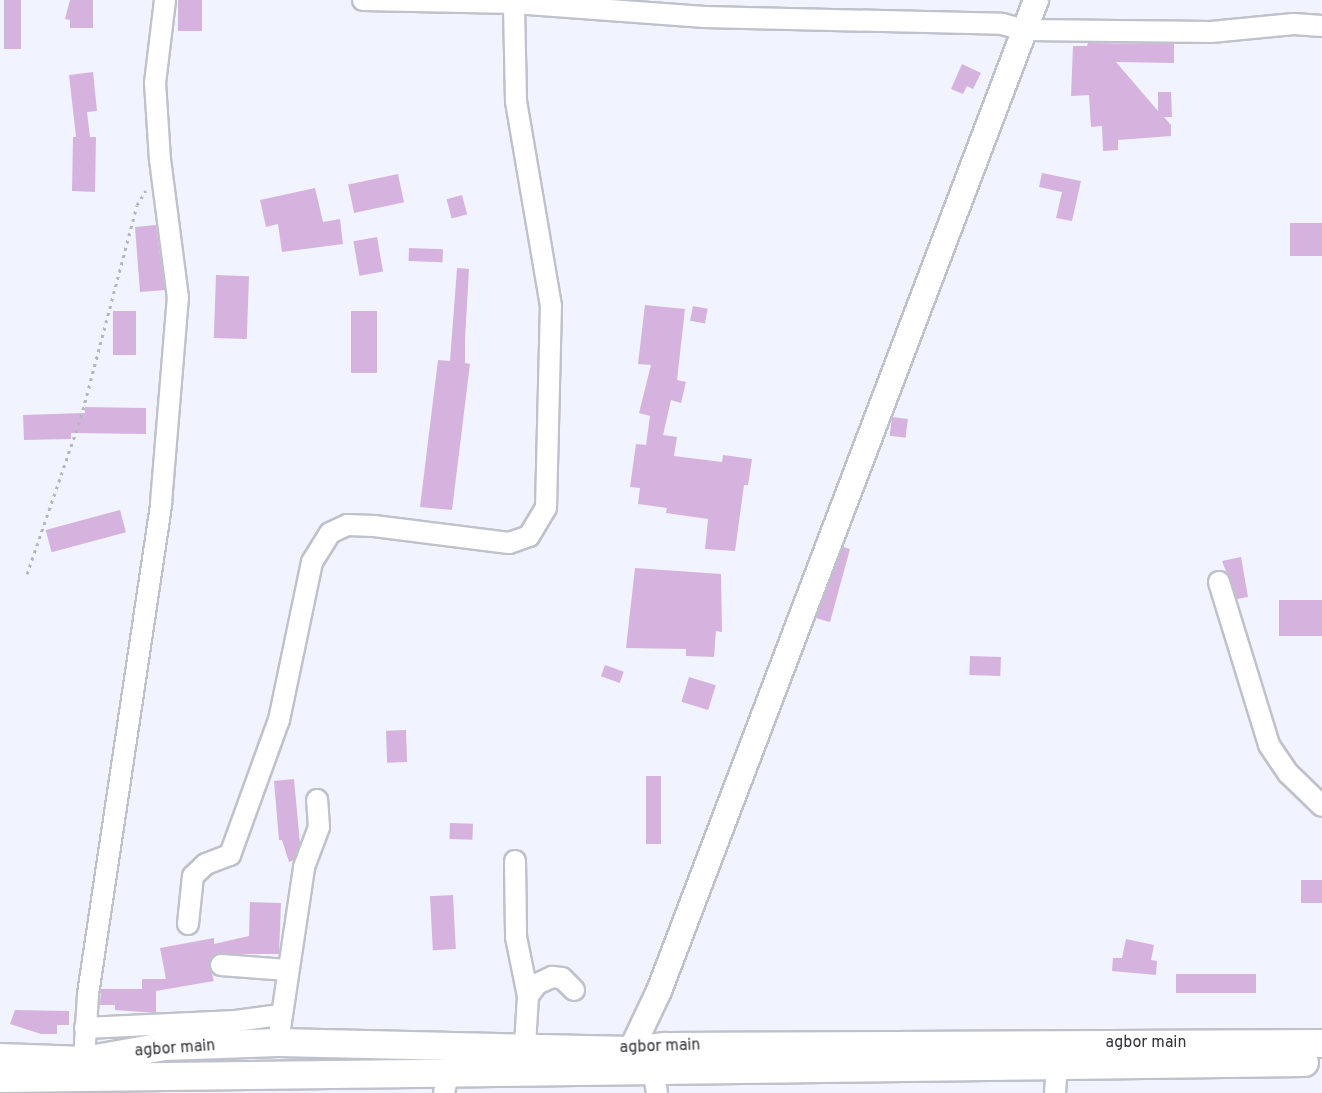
<!DOCTYPE html>
<style>
body{margin:0}
#map{position:relative;width:1322px;height:1093px;overflow:hidden;background:#f1f3fe;font-family:Overpass,sans-serif}
div>[style]{position:absolute}
.building>*{inset:0;background:#d6b3df;transform-origin:0 0}
.path>*{height:3px;margin-top:-1.5px;transform-origin:0;background:repeating-linear-gradient(90deg,#b5b7bf 0 3px,transparent 0 7.5px)}
.roads{filter:drop-shadow(2px 0 #bfc1cb) drop-shadow(-2px 0 #bfc1cb) drop-shadow(0 2px #bfc1cb) drop-shadow(0 -2px #bfc1cb)}
.minor>*{height:20px;margin:-10px;padding:0 10px;transform-origin:10px;border-radius:10px;background:#fff}
.tertiary>*{height:24px;margin:-12px;padding:0 12px;transform-origin:12px;border-radius:12px;background:#fff}
.secondary>*{height:27px;margin:-13.5px;padding:0 13.5px;transform-origin:13.5px;border-radius:13.5px;background:#fff}
span{translate:-50% -50%;white-space:nowrap;text-align:center;line-height:1.15;-webkit-text-stroke:4.5px #fff;paint-order:stroke}
.street-label{font-size:16px;color:#343539}
</style>
<div id="map">
<div class="building">
<div style="left:4px;top:0;width:17px;height:49px"></div>
<div style="clip-path:polygon(70px 0,93px 0,93px 28px,70px 28px,70px 20px,65px 19px)"></div>
<div style="left:178px;top:0;width:24px;height:31px"></div>
<div style="clip-path:polygon(1088px 43px,1174px 44px,1174px 63px,1116px 62px,1158px 111px,1158px 92px,1171px 92px,1172px 117px,1164px 117px,1171px 125px,1171px 136px,1118px 140px,1118px 150px,1103px 151px,1102px 126px,1091px 127px,1089px 95px,1071px 96px,1073px 46px,1087px 46px)"></div>
<div style="clip-path:polygon(962px 64px,981px 73px,973px 89px,967px 86px,963px 94px,951px 89px)"></div>
<div style="clip-path:polygon(93px 72px,97px 111px,87px 112px,90px 137px,96px 137px,95px 192px,72px 191px,73px 137px,76px 137px,69px 75px)"></div>
<div style="clip-path:polygon(1042px 173px,1081px 181px,1072px 221px,1056px 218px,1062px 192px,1039px 187px)"></div>
<div style="left:398px;top:174px;width:29px;height:51px;rotate:78deg"></div>
<div style="clip-path:polygon(315px 188px,323px 222px,340px 219px,343px 244px,282px 252px,278px 224px,266px 227px,260px 200px)"></div>
<div style="left:462px;top:195px;width:20px;height:16px;rotate:75deg"></div>
<div style="left:1322px;top:223px;width:33px;height:32px;rotate:90deg"></div>
<div style="clip-path:polygon(156px 225px,165px 290px,140px 292px,135px 227px)"></div>
<div style="left:377px;top:237px;width:35px;height:24px;rotate:80deg"></div>
<div style="left:409px;top:248px;width:34px;height:13px;rotate:2deg"></div>
<div style="clip-path:polygon(457px 268px,469px 269px,465px 339px,465px 363px,470px 364px,452px 510px,420px 507px,438px 360px,450px 361px)"></div>
<div style="left:216px;top:275px;width:33px;height:63px;rotate:2deg"></div>
<div style="clip-path:polygon(645px 305px,685px 309px,677px 380px,686px 382px,681px 403px,671px 400px,663px 435px,677px 437px,674px 456px,722px 462px,723px 455px,752px 459px,748px 485px,744px 485px,735px 551px,705px 549px,708px 519px,666px 513px,667px 508px,638px 504px,640px 488px,630px 487px,636px 444px,646px 445px,650px 416px,639px 413px,651px 365px,638px 364px)"></div>
<div style="left:693px;top:306px;width:15px;height:15px;rotate:11deg"></div>
<div style="left:113px;top:311px;width:23px;height:44px"></div>
<div style="left:351px;top:311px;width:26px;height:62px"></div>
<div style="clip-path:polygon(85px 407px,146px 408px,146px 434px,71px 433px,71px 439px,24px 440px,23px 415px,85px 413px)"></div>
<div style="left:892px;top:417px;width:16px;height:19px;rotate:7deg"></div>
<div style="left:120px;top:510px;width:23px;height:77px;rotate:75deg"></div>
<div style="clip-path:polygon(843px 547px,850px 549px,830px 622px,816px 618px)"></div>
<div style="clip-path:polygon(1241px 557px,1248px 597px,1237px 599px,1222px 561px)"></div>
<div style="clip-path:polygon(635px 568px,721px 574px,722px 632px,716px 631px,714px 657px,686px 656px,686px 649px,626px 648px)"></div>
<div style="left:1322px;top:600px;width:36px;height:43px;rotate:90deg"></div>
<div style="left:970px;top:656px;width:31px;height:19px;rotate:2deg"></div>
<div style="left:605px;top:665px;width:20px;height:12px;rotate:20deg"></div>
<div style="left:689px;top:677px;width:28px;height:26px;rotate:17deg"></div>
<div style="left:406px;top:730px;width:32px;height:20px;rotate:88deg"></div>
<div style="left:646px;top:776px;width:15px;height:68px"></div>
<div style="clip-path:polygon(294px 779px,300px 844px,294px 860px,289px 862px,282px 840px,279px 840px,274px 781px)"></div>
<div style="left:450px;top:823px;width:23px;height:16px;rotate:2deg"></div>
<div style="left:1322px;top:880px;width:23px;height:21px;rotate:90deg"></div>
<div style="left:453px;top:895px;width:54px;height:23px;rotate:87deg"></div>
<div style="clip-path:polygon(250px 902px,281px 903px,279px 954px,216px 954px,209px 964px,214px 981px,156px 991px,156px 1013px,115px 1010px,115px 1005px,100px 1005px,101px 989px,142px 989px,142px 979px,166px 979px,160px 948px,214px 938px,214px 944px,249px 936px)"></div>
<div style="clip-path:polygon(1126px 939px,1154px 945px,1151px 960px,1157px 961px,1156px 975px,1112px 971px,1113px 958px,1122px 958px)"></div>
<div style="left:1176px;top:974px;width:80px;height:19px"></div>
<div style="clip-path:polygon(15px 1010px,69px 1011px,69px 1025px,57px 1025px,57px 1034px,41px 1034px,10px 1024px)"></div>
</div>
<div class="path">
<div style="left:27px;top:574px;width:166px;rotate:-71deg"></div>
<div style="left:81px;top:417px;width:219px;rotate:-75.2deg"></div>
<div style="left:137px;top:205px;width:17px;rotate:-59deg"></div>
</div>
<div class="roads">
<div class="minor">
<div style="left:363px;top:0;width:151px;rotate:1.1deg"></div>
<div style="left:514px;top:3px;width:191px;rotate:4.2deg"></div>
<div style="left:704px;top:17px;width:298px;rotate:1.3deg"></div>
<div style="left:1002px;top:24px;width:24px;rotate:15deg"></div>
<div style="left:1025px;top:30px;width:186px;rotate:0.6deg"></div>
<div style="left:1211px;top:32px;width:83px;rotate:-5.5deg"></div>
<div style="left:1294px;top:24px;width:28px;rotate:4deg"></div>
<div style="left:1219px;top:582px;width:170px;rotate:72.9deg"></div>
<div style="left:1269px;top:745px;width:34px;rotate:56deg"></div>
<div style="left:1288px;top:773px;width:47px;rotate:44.1deg"></div>
<div style="left:515px;top:861px;width:76px;rotate:89.2deg"></div>
<div style="left:516px;top:937px;width:60px;rotate:78.5deg"></div>
<div style="left:188px;top:924px;width:48px;rotate:-84.1deg"></div>
<div style="left:193px;top:876px;width:18px;rotate:-43deg"></div>
<div style="left:206px;top:864px;width:26px;rotate:-21deg"></div>
<div style="left:230px;top:855px;width:144px;rotate:-70.1deg"></div>
<div style="left:279px;top:720px;width:161px;rotate:-78.2deg"></div>
<div style="left:312px;top:562px;width:34px;rotate:-58deg"></div>
<div style="left:330px;top:533px;width:19px;rotate:-25deg"></div>
<div style="left:347px;top:525px;width:27px;rotate:2deg"></div>
<div style="left:374px;top:526px;width:136px;rotate:7.2deg"></div>
<div style="left:509px;top:543px;width:21px;rotate:-19deg"></div>
<div style="left:529px;top:536px;width:33px;rotate:-59deg"></div>
<div style="left:546px;top:508px;width:202px;rotate:-88.6deg"></div>
<div style="left:551px;top:306px;width:208px;rotate:-99.7deg"></div>
<div style="left:516px;top:101px;width:98px;rotate:-91.2deg"></div>
<div style="left:221px;top:965px;width:66px;rotate:4.3deg"></div>
<div style="left:85px;top:1028px;width:151px;rotate:-2.7deg"></div>
<div style="left:236px;top:1021px;width:43px;rotate:-7.9deg"></div>
<div style="left:278px;top:1042px;width:177px;rotate:-81.5deg"></div>
<div style="left:304px;top:867px;width:43px;rotate:-69.4deg"></div>
<div style="left:319px;top:827px;width:27px;rotate:-94deg"></div>
<div style="left:525px;top:1045px;width:49px;rotate:-86.5deg"></div>
<div style="left:528px;top:996px;width:15px;rotate:-53deg"></div>
<div style="left:537px;top:984px;width:17px;rotate:-25deg"></div>
<div style="left:552px;top:977px;width:10px;rotate:6deg"></div>
<div style="left:562px;top:978px;width:17px;rotate:45deg"></div>
<div style="left:84px;top:1060px;width:66px;rotate:-86.5deg"></div>
<div style="left:88px;top:994px;width:496px;rotate:-81.5deg"></div>
<div style="left:161px;top:503px;width:206px;rotate:-85.3deg"></div>
<div style="left:178px;top:298px;width:139px;rotate:-97.4deg"></div>
<div style="left:160px;top:160px;width:77px;rotate:-93.7deg"></div>
<div style="left:155px;top:83px;width:84px;rotate:-83.1deg"></div>
<div style="left:653px;top:1070px;width:23px;rotate:80deg"></div>
<div style="left:444px;top:1093px;width:24px;rotate:-78deg"></div>
<div style="left:1055px;top:1093px;width:30px;rotate:-86deg"></div>
</div>
<div class="tertiary">
<div style="left:631px;top:1050px;width:65px;rotate:-64.6deg"></div>
<div style="left:659px;top:991px;width:1060px;rotate:-69.17deg"></div>
</div>
<div class="secondary">
<div style="left:0;top:1057px;width:84px;rotate:2deg"></div>
<div style="left:84px;top:1060px;width:80px;rotate:-10deg"></div>
<div style="left:163px;top:1046px;width:115px;rotate:-2deg"></div>
<div style="left:278px;top:1042px;width:353px;rotate:1.3deg"></div>
<div style="left:631px;top:1050px;width:34px;rotate:-7deg"></div>
<div style="left:665px;top:1046px;width:657px;rotate:-0.26deg"></div>
<div style="left:0;top:1078px;width:1304px;rotate:-0.7deg"></div>
</div>
</div>
<div class="street-label">
<span style="left:1146px;top:1043px">agbor main</span>
<span style="left:660px;top:1047px;rotate:-2deg">agbor main</span>
<span style="left:175px;top:1049px;rotate:-4deg">agbor main</span>
</div>
</div>
